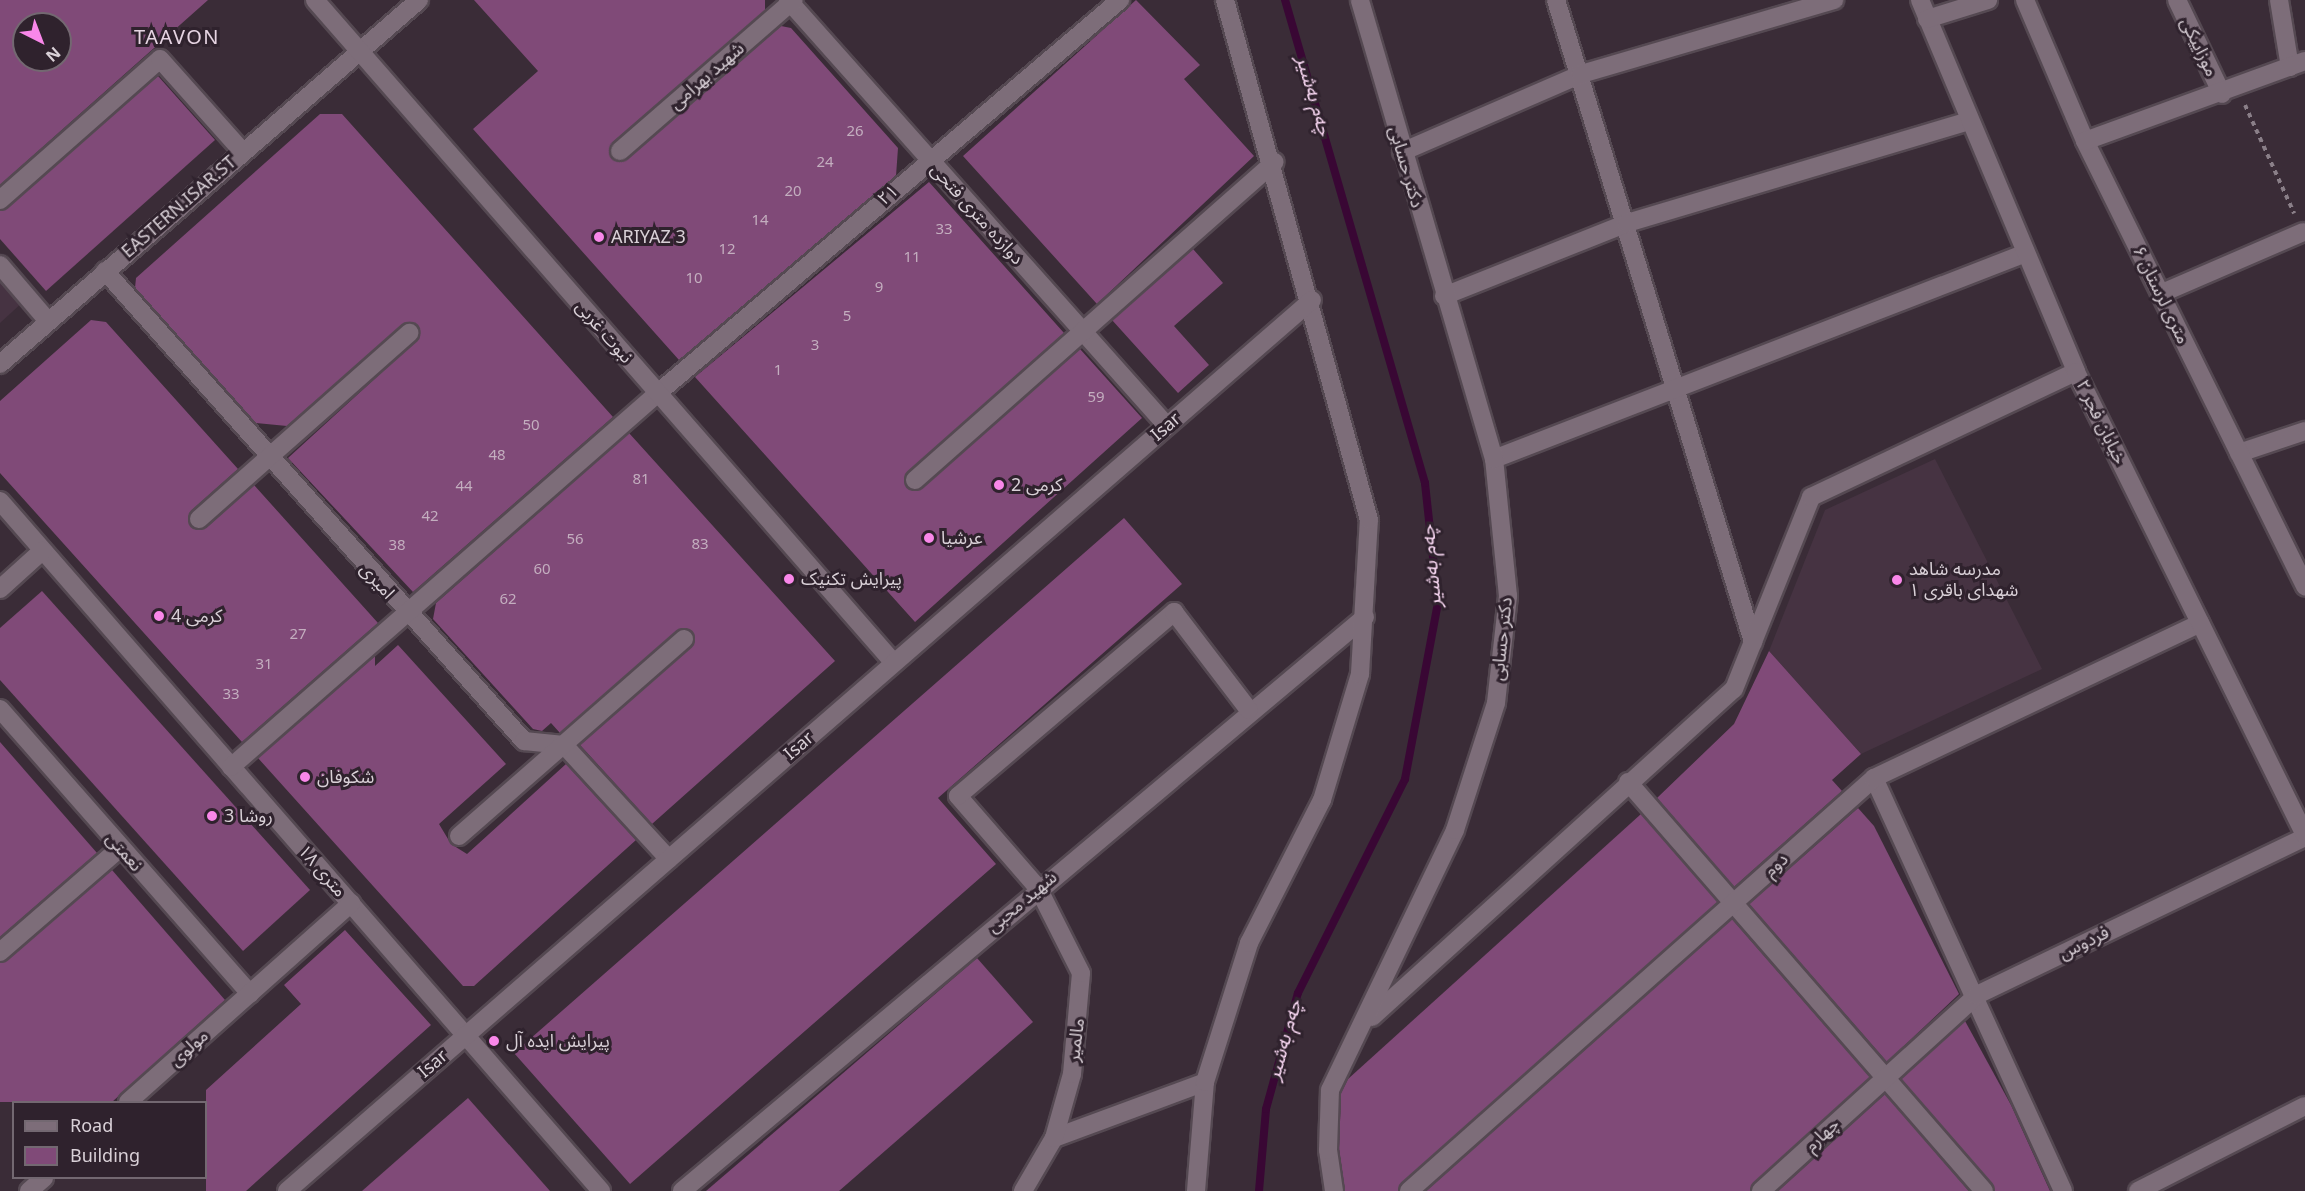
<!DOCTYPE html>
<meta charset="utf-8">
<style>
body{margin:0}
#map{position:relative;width:2305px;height:1191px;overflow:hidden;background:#3a2c37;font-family:Georgia,"Noto Sans Arabic",serif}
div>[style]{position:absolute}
.built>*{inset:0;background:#463342}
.stream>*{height:8px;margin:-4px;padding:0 4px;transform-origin:4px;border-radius:4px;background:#390734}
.building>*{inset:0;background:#804a78}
.path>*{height:4px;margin-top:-2px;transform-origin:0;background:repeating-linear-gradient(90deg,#8a7f88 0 4.5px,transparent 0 9px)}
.roads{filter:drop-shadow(2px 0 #554952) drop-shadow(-2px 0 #554952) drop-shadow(0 2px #554952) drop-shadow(0 -2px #554952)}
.street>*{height:18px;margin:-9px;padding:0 9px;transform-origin:9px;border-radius:9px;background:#7d6d79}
.secondary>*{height:18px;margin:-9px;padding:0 9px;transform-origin:9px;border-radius:9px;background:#7d6d79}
.dots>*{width:16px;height:16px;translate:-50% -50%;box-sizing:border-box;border:3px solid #2f222d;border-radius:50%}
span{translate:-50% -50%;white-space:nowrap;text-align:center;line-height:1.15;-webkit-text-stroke:6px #2f222d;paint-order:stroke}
.number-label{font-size:15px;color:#c3aebf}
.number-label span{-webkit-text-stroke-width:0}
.street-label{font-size:18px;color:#d9d0d7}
.poi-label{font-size:18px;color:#d9d0d7}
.left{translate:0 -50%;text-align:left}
.neighbourhood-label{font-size:20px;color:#e6d4e2;letter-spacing:1.5px}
.water-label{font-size:20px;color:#f7d6f1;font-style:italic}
.legend{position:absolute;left:12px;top:1101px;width:195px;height:78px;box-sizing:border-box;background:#2f222d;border:2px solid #736871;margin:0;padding:8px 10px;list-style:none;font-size:18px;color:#d9d0d7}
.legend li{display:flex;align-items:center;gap:12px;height:30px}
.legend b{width:30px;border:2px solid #736871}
.north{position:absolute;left:12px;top:12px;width:60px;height:60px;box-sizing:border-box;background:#2f222d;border:2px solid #736871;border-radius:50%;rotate:138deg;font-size:16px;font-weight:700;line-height:24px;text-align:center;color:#d9d0d7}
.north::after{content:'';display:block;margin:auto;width:21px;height:27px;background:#f987e9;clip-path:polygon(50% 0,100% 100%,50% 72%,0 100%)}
</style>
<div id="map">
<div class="built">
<div style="clip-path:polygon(0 274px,24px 301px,0 323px)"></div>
<div style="clip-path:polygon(1935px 459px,2042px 669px,1861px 754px,1769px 651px,1825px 510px)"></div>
</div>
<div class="stream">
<div style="left:1259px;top:1191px;width:82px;rotate:-85.1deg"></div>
<div style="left:1266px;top:1109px;width:120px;rotate:-74.6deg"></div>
<div style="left:1298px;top:993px;width:239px;rotate:-63.4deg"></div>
<div style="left:1405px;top:779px;width:179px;rotate:-79.4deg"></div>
<div style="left:1438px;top:603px;width:121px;rotate:-96.2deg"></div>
<div style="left:1425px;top:483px;width:503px;rotate:-106.16deg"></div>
</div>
<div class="building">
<div style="clip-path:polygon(evenodd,0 0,208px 0,0 185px,0 0,24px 24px,60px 24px,60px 60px,24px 60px,24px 24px)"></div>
<div style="clip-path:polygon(474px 0,765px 0,765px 11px,613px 142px,611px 158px,627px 159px,781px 26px,791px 28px,898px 148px,896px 176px,679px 360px,473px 129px,538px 71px)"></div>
<div style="clip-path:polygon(1136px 0,1200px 65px,1184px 79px,1254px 156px,1097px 304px,963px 156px)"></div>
<div style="clip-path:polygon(158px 76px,215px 140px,46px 291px,0 239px,0 211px)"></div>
<div style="clip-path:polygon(320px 114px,342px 114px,613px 417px,413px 592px,288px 458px,416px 341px,417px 325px,402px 325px,287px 426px,256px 423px,135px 288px,136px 278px)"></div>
<div style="clip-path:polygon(929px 182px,1064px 333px,908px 472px,907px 488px,922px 488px,1080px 349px,1142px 418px,915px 622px,695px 377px)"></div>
<div style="clip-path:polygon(1193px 249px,1223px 283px,1174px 326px,1209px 365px,1178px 393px,1112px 320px)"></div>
<div style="clip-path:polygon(91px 320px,106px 322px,238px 469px,191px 511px,191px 527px,206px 528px,254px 485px,378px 623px,242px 742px,0 473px,0 401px)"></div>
<div style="clip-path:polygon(629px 433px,835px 661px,652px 824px,580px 745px,691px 647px,692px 631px,677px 631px,560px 733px,551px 723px,542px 731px,533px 729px,433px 619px,436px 603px)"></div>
<div style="clip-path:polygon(1124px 518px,1182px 584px,938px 798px,996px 864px,630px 1184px,514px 1053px)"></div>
<div style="clip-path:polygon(42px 591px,310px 890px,243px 951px,0 680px,0 628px)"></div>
<div style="clip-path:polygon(398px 645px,506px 764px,439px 824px,451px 844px,467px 854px,566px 764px,636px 840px,474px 986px,463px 986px,258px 758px,375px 656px,375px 666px)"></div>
<div style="clip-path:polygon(1769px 651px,1861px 754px,1832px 780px,1842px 791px,1734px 887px,1657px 798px,1734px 724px)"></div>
<div style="clip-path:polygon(0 742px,97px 853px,0 937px)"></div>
<div style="clip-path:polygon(1858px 808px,1874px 826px,1959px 994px,1887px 1062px,1749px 904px)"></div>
<div style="clip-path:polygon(1641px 814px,1718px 902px,1398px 1191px,1345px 1191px,1339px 1149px,1341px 1093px,1348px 1079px)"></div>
<div style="clip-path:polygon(112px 870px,225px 1000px,112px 1102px,0 1102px,0 963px)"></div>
<div style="clip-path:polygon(1732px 919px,1870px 1077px,1750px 1191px,1426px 1191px)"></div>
<div style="clip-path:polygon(345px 930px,431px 1025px,246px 1191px,206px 1191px,206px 1090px,301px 1004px,284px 985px)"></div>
<div style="clip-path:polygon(977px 958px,1033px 1022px,839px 1191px,706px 1191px)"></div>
<div style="clip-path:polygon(1965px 1021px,2011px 1105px,2050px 1191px,1995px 1191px,1901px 1079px)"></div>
<div style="clip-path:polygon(1885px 1094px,1969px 1191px,1778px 1191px)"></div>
<div style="clip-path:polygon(468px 1098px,550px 1191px,362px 1191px,437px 1125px)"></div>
</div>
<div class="path">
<div style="left:2245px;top:105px;width:119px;rotate:65.6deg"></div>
</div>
<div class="roads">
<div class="street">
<div style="left:788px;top:0;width:570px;rotate:48.34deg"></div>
<div style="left:1556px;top:0;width:672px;rotate:72.94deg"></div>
<div style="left:2177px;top:0;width:104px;rotate:64.4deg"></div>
<div style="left:2279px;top:0;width:68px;rotate:80.7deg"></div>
<div style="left:620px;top:151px;width:230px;rotate:-41deg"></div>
<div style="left:1402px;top:152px;width:195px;rotate:-23.5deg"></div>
<div style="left:1581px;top:74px;width:264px;rotate:-16.3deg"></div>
<div style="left:0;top:200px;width:213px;rotate:-41.4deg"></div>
<div style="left:160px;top:59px;width:125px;rotate:48.3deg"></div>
<div style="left:0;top:265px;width:74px;rotate:49.4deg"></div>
<div style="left:105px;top:271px;width:630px;rotate:48.28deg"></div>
<div style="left:524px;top:741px;width:40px;rotate:5.7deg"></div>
<div style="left:564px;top:745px;width:155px;rotate:47.4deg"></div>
<div style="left:2160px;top:294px;width:156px;rotate:-23.4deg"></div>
<div style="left:1444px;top:296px;width:197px;rotate:-21.7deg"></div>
<div style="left:1627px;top:223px;width:357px;rotate:-16.6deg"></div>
<div style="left:0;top:364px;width:555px;rotate:-40.98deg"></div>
<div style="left:2239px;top:453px;width:70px;rotate:-18.4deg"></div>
<div style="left:1494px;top:459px;width:570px;rotate:-21.17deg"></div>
<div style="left:915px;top:480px;width:480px;rotate:-41.5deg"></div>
<div style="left:0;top:501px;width:915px;rotate:48.94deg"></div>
<div style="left:199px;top:519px;width:281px;rotate:-41.5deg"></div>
<div style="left:0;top:589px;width:57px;rotate:-42.1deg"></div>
<div style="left:0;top:709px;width:379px;rotate:48.7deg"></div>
<div style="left:231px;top:767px;width:568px;rotate:-41.21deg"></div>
<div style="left:658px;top:393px;width:607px;rotate:-40.39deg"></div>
<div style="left:1874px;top:778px;width:454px;rotate:65.4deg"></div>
<div style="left:1628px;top:782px;width:542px;rotate:48.96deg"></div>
<div style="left:459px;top:836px;width:299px;rotate:-41.2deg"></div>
<div style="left:0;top:952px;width:159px;rotate:-40.9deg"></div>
<div style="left:1372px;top:1017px;width:488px;rotate:-42.2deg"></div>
<div style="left:1734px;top:689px;width:207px;rotate:-68.1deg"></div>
<div style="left:1811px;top:497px;width:293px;rotate:-25.3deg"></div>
<div style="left:128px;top:1102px;width:299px;rotate:-41.7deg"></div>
<div style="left:1054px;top:1138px;width:161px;rotate:-20.3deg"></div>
<div style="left:29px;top:1191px;width:20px;rotate:-41deg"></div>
<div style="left:682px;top:1191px;width:892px;rotate:-40.04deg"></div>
<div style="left:1023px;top:1191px;width:61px;rotate:-59.7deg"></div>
<div style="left:1054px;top:1138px;width:66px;rotate:-74.3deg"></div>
<div style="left:1072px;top:1074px;width:101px;rotate:-84.9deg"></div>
<div style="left:1081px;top:973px;width:95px;rotate:-116.8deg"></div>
<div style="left:1038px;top:888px;width:122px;rotate:-131deg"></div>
<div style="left:958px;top:796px;width:284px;rotate:-40.4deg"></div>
<div style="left:1174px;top:612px;width:123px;rotate:52.6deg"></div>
<div style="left:1196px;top:1191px;width:109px;rotate:-85.3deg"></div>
<div style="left:1205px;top:1082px;width:146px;rotate:-72.4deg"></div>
<div style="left:1249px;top:943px;width:161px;rotate:-63deg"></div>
<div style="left:1322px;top:800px;width:132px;rotate:-73.2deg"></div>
<div style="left:1360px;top:674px;width:154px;rotate:-86.7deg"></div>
<div style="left:1369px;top:520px;width:540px;rotate:-105.48deg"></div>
<div style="left:1334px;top:1191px;width:41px;rotate:-98.3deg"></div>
<div style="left:1328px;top:1150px;width:60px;rotate:-88.1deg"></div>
<div style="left:1330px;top:1090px;width:288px;rotate:-64.3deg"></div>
<div style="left:1455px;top:830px;width:133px;rotate:-72.1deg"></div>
<div style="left:1496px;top:703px;width:108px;rotate:-83.6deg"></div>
<div style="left:1508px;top:596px;width:138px;rotate:-95.8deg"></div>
<div style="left:1494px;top:459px;width:478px;rotate:-106.3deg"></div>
<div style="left:1409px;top:1191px;width:622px;rotate:-41.61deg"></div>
<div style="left:1874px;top:778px;width:361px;rotate:-25.4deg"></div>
<div style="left:1761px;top:1191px;width:292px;rotate:-42.2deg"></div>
<div style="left:1977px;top:995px;width:364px;rotate:-25.7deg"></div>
<div style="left:2138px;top:1191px;width:187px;rotate:-27deg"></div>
</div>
<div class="secondary">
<div style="left:315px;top:0;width:880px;rotate:48.87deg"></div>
<div style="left:1920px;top:0;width:403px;rotate:67.2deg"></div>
<div style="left:2076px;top:372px;width:517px;rotate:63.68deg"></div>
<div style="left:2025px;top:0;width:153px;rotate:66.9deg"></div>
<div style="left:2085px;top:141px;width:497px;rotate:63.7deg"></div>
<div style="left:1927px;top:19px;width:64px;rotate:-17.3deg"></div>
<div style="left:2085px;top:141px;width:234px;rotate:-20deg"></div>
<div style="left:287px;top:1191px;width:1358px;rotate:-41deg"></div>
</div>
</div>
<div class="dots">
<div style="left:599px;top:237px;background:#f987e9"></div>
<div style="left:999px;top:485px;background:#f987e9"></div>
<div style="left:929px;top:538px;background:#f987e9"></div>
<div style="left:789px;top:579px;background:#f987e9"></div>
<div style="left:1897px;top:580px;background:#f987e9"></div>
<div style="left:159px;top:616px;background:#f987e9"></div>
<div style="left:305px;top:777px;background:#f987e9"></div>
<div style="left:212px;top:816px;background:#f987e9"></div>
<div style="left:494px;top:1041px;background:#f987e9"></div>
</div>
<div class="number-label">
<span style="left:855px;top:132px">26</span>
<span style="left:825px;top:163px">24</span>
<span style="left:793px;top:192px">20</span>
<span style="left:760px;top:221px">14</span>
<span style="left:944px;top:230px">33</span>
<span style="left:727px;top:250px">12</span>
<span style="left:912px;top:258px">11</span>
<span style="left:694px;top:279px">10</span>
<span style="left:879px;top:288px">9</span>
<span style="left:847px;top:317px">5</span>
<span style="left:815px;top:346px">3</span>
<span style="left:778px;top:371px">1</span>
<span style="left:1096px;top:398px">59</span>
<span style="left:531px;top:426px">50</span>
<span style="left:497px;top:456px">48</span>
<span style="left:641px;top:480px">81</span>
<span style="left:464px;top:487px">44</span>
<span style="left:430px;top:517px">42</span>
<span style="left:575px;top:540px">56</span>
<span style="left:700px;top:545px">83</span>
<span style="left:397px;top:546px">38</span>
<span style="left:542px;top:570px">60</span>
<span style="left:508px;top:600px">62</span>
<span style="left:298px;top:635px">27</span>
<span style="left:264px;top:665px">31</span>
<span style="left:231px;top:695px">33</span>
</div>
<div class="street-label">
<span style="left:2199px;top:47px;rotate:64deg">موزاییکی</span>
<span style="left:707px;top:76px;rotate:-41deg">شهید بهرامی</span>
<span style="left:1406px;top:167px;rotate:74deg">دکتر حسابی</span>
<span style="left:888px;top:195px;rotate:-41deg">۲۱</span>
<span style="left:179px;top:207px;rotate:-41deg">EASTERN.ISAR.ST</span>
<span style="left:977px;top:214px;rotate:48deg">دوازده متری فتحی</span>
<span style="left:2161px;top:295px;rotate:64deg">۶ متری لرستان</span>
<span style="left:604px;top:332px;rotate:49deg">نبوت غربی</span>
<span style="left:2101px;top:422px;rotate:64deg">خیابان فجر ۲</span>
<span style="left:1166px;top:427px;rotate:-41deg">Isar</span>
<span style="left:377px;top:581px;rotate:48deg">امیری</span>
<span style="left:1502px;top:639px;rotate:-84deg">دکتر حسابی</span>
<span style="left:799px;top:746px;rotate:-41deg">Isar</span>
<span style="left:124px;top:852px;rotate:49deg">نعمتی</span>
<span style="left:1776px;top:865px;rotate:-42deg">دوم</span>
<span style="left:322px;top:871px;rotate:49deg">۱۸ متری</span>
<span style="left:1022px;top:902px;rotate:-40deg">شهید محبی</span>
<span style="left:2084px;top:943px;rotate:-26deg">فردوس</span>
<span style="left:1076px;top:1040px;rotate:-83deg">مالمیر</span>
<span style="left:189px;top:1048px;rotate:-42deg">مولوی</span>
<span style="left:433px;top:1064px;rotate:-41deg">Isar</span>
<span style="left:1822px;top:1135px;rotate:-43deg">چهارم</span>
</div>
<div class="poi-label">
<span class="left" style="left:611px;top:237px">ARIYAZ 3</span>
<span class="left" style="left:1011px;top:485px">کرمی 2</span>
<span class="left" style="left:941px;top:538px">عرشیا</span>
<span class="left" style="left:1909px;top:580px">مدرسه شاهد<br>شهدای باقری ۱</span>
<span class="left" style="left:801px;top:579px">پیرایش تکنیک</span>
<span class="left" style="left:171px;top:616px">کرمی 4</span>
<span class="left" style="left:317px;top:777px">شکوفان</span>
<span class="left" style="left:224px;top:816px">روشا 3</span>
<span class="left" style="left:506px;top:1041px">پیرایش ایده آل</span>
</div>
<div class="neighbourhood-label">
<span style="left:177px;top:38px">TAAVON</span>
</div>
<div class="water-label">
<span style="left:1313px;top:96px;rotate:74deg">چەم بەشیر</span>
<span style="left:1432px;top:566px;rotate:-95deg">چەم بەشیر</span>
<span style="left:1285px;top:1040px;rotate:-74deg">چەم بەشیر</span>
</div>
<ul class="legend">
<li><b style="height:8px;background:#7d6d79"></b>Road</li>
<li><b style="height:16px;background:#804a78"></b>Building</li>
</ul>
<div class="north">N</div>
</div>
